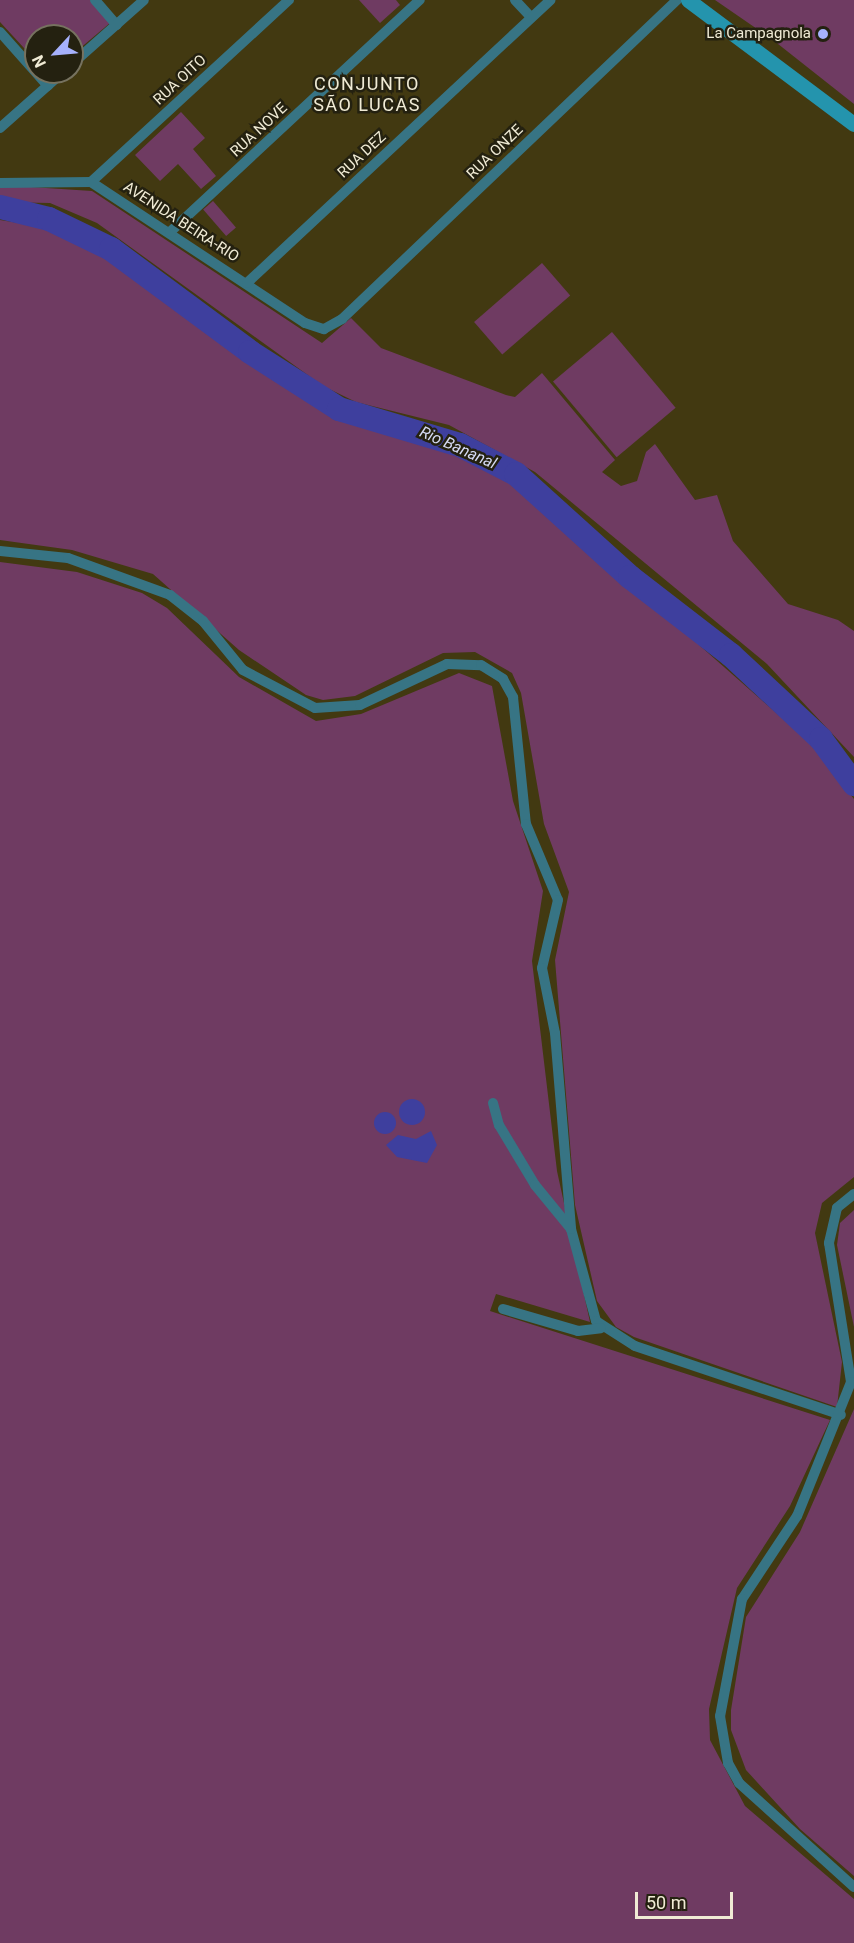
<!DOCTYPE html>
<meta charset="utf-8">
<style>
body{margin:0}
#map{position:relative;width:854px;height:1943px;overflow:hidden;background:#423911;font-family:Roboto,sans-serif}
div>[style]{position:absolute}
.green>*{inset:0;background:#6f3b62;transform-origin:0 0}
.water>*{inset:0;background:#3e3f9e}
.round{border-radius:50%}
.river>*{height:24px;margin:-12px;padding:0 12px;transform-origin:12px;border-radius:12px;background:#3e3f9e}
.street>*{height:10px;margin:-5px;padding:0 5px;transform-origin:5px;border-radius:5px;background:#377484}
.secondary>*{height:15px;margin:-7.5px;padding:0 7.5px;transform-origin:7.5px;border-radius:7.5px;background:#2494ad}
.dots>*{width:16px;height:16px;translate:-50% -50%;box-sizing:border-box;border:3px solid #242110;border-radius:50%}
span{translate:-50% -50%;white-space:nowrap;text-align:center;line-height:1.15;-webkit-text-stroke:5px #242110;paint-order:stroke}
.poi-label{font-size:15px;color:#f0ebd5}
.right{translate:-100% -50%;text-align:right}
.street-label{font-size:15px;color:#f0ebd5}
.water-label{font-size:16px;color:#d5daf4;font-style:italic}
.quarter-label{font-size:18px;color:#f0ebd5;letter-spacing:1.5px}
.north{position:absolute;left:24px;top:24px;width:60px;height:60px;box-sizing:border-box;background:#242110;border:2px solid #76725f;border-radius:50%;rotate:244deg;font-size:16px;font-weight:700;line-height:24px;text-align:center;color:#f0ebd5}
.north::after{content:'';display:block;margin:auto;width:21px;height:27px;background:#a6b1fc;clip-path:polygon(50% 0,100% 100%,50% 72%,0 100%)}
.scale{position:absolute;left:635px;top:1892px;width:98px;height:27px;box-sizing:border-box;border:3px solid #f0ebd5;border-top:0;padding-left:8px;font-size:18px;line-height:21px;white-space:nowrap;color:#f0ebd5;-webkit-text-stroke:4px #242110;paint-order:stroke}
</style>
<div id="map">
<div class="green">
<div style="clip-path:polygon(0 0,90px 0,110px 23px,72px 55px,72px 36px,36px 36px,36px 61px,0 22px)"></div>
<div style="clip-path:polygon(359px 0,396px 0,400px 5px,380px 23px)"></div>
<div style="clip-path:polygon(715px 0,854px 0,854px 104px,773px 40px)"></div>
<div style="clip-path:polygon(181px 112px,205px 138px,193px 149px,216px 176px,201px 189px,178px 164px,160px 181px,135px 155px)"></div>
<div style="clip-path:polygon(0 185px,92px 191px,322px 343px,351px 318px,381px 348px,506px 395px,515px 397px,542px 373px,615px 460px,602px 472px,621px 486px,637px 481px,646px 452px,655px 444px,695px 500px,717px 495px,733px 541px,788px 604px,838px 620px,854px 631px,854px 757px,767px 664px,535px 472px,449px 425px,356px 402px,323px 386px,97px 223px,50px 203px,0 202px)"></div>
<div style="left:213px;top:201px;width:35px;height:13px;rotate:49deg"></div>
<div style="clip-path:polygon(0 220px,37px 226px,114px 259px,327px 414px,456px 455px,521px 488px,808px 741px,854px 799px,854px 1177px,822px 1203px,815px 1233px,842px 1362px,837px 1407px,634px 1337px,616px 1327px,597px 1301px,575px 1205px,555px 960px,569px 892px,544px 824px,521px 693px,512px 673px,475px 652px,443px 653px,355px 696px,323px 700px,306px 695px,239px 650px,153px 574px,72px 550px,0 540px)"></div>
<div style="left:542px;top:263px;width:43px;height:90px;rotate:49deg"></div>
<div style="left:612px;top:332px;width:99px;height:77px;rotate:50deg"></div>
<div style="clip-path:polygon(0 562px,77px 572px,142px 593px,167px 608px,239px 677px,316px 721px,361px 714px,459px 673px,492px 686px,513px 801px,543px 891px,532px 961px,557px 1171px,590px 1322px,496px 1294px,490px 1311px,830px 1420px,790px 1506px,737px 1588px,709px 1709px,710px 1740px,745px 1806px,854px 1899px,854px 1943px,0 1943px)"></div>
<div style="clip-path:polygon(854px 1210px,854px 1327px,837px 1245px,840px 1223px)"></div>
<div style="clip-path:polygon(854px 1409px,854px 1876px,800px 1829px,746px 1770px,731px 1730px,731px 1710px,746px 1617px,800px 1532px)"></div>
</div>
<div class="water">
<div class="round" style="left:399px;top:1099px;width:26px;height:26px"></div>
<div class="round" style="left:374px;top:1112px;width:22px;height:22px"></div>
<div style="clip-path:polygon(431px 1131px,437px 1145px,427px 1163px,397px 1157px,386px 1145px,398px 1135px,416px 1139px)"></div>
</div>
<div class="river">
<div style="left:0;top:207px;width:50px;rotate:13.8deg"></div>
<div style="left:49px;top:219px;width:69px;rotate:25.8deg"></div>
<div style="left:111px;top:249px;width:173px;rotate:36.5deg"></div>
<div style="left:250px;top:352px;width:106px;rotate:32.6deg"></div>
<div style="left:339px;top:409px;width:126px;rotate:16.6deg"></div>
<div style="left:460px;top:445px;width:63px;rotate:27.4deg"></div>
<div style="left:516px;top:474px;width:154px;rotate:42.1deg"></div>
<div style="left:630px;top:577px;width:128px;rotate:37.7deg"></div>
<div style="left:731px;top:655px;width:123px;rotate:43deg"></div>
<div style="left:821px;top:739px;width:56px;rotate:53.7deg"></div>
</div>
<div class="street">
<div style="left:95px;top:0;width:33px;rotate:49deg"></div>
<div style="left:515px;top:0;width:23px;rotate:47deg"></div>
<div style="left:0;top:32px;width:72px;rotate:48.4deg"></div>
<div style="left:72px;top:64px;width:96px;rotate:-41.6deg"></div>
<div style="left:0;top:128px;width:84px;rotate:-41.6deg"></div>
<div style="left:91px;top:182px;width:269px;rotate:-42.6deg"></div>
<div style="left:0;top:183px;width:91px;rotate:-0.6deg"></div>
<div style="left:91px;top:182px;width:256px;rotate:33.4deg"></div>
<div style="left:305px;top:323px;width:20px;rotate:18deg"></div>
<div style="left:324px;top:329px;width:21px;rotate:-29deg"></div>
<div style="left:342px;top:319px;width:463px;rotate:-43.6deg"></div>
<div style="left:170px;top:232px;width:341px;rotate:-42.9deg"></div>
<div style="left:247px;top:283px;width:415px;rotate:-43deg"></div>
<div style="left:0;top:551px;width:68px;rotate:5.9deg"></div>
<div style="left:68px;top:558px;width:109px;rotate:19.9deg"></div>
<div style="left:170px;top:595px;width:42px;rotate:38.2deg"></div>
<div style="left:203px;top:621px;width:63px;rotate:50.8deg"></div>
<div style="left:243px;top:670px;width:81px;rotate:27.8deg"></div>
<div style="left:315px;top:708px;width:45px;rotate:-3.8deg"></div>
<div style="left:360px;top:705px;width:96px;rotate:-25.2deg"></div>
<div style="left:447px;top:664px;width:34px;rotate:2deg"></div>
<div style="left:481px;top:665px;width:26px;rotate:32deg"></div>
<div style="left:503px;top:679px;width:21px;rotate:61deg"></div>
<div style="left:513px;top:697px;width:128px;rotate:84.2deg"></div>
<div style="left:526px;top:824px;width:82px;rotate:67.2deg"></div>
<div style="left:558px;top:900px;width:70px;rotate:103.2deg"></div>
<div style="left:542px;top:968px;width:66px;rotate:78.7deg"></div>
<div style="left:555px;top:1033px;width:197px;rotate:85.3deg"></div>
<div style="left:571px;top:1229px;width:95px;rotate:74.8deg"></div>
<div style="left:596px;top:1321px;width:46px;rotate:32.7deg"></div>
<div style="left:635px;top:1346px;width:217px;rotate:18.5deg"></div>
<div style="left:493px;top:1103px;width:23px;rotate:75deg"></div>
<div style="left:499px;top:1125px;width:70px;rotate:59deg"></div>
<div style="left:535px;top:1185px;width:57px;rotate:50.7deg"></div>
<div style="left:854px;top:1194px;width:22px;rotate:141deg"></div>
<div style="left:837px;top:1208px;width:36px;rotate:103deg"></div>
<div style="left:829px;top:1243px;width:141px;rotate:81deg"></div>
<div style="left:851px;top:1382px;width:144px;rotate:111.9deg"></div>
<div style="left:797px;top:1516px;width:100px;rotate:123.5deg"></div>
<div style="left:742px;top:1599px;width:119px;rotate:100.6deg"></div>
<div style="left:720px;top:1716px;width:48px;rotate:80.3deg"></div>
<div style="left:728px;top:1763px;width:23px;rotate:61deg"></div>
<div style="left:739px;top:1783px;width:155px;rotate:42.1deg"></div>
<div style="left:503px;top:1309px;width:78px;rotate:16.3deg"></div>
<div style="left:578px;top:1331px;width:23px;rotate:-7deg"></div>
</div>
<div class="secondary">
<div style="left:688px;top:0;width:207px;rotate:36.8deg"></div>
</div>
<div class="dots">
<div style="left:823px;top:34px;background:#a6b1fc"></div>
</div>
<div class="poi-label">
<span class="right" style="left:811px;top:34px">La Campagnola</span>
</div>
<div class="street-label">
<span style="left:180px;top:80px;rotate:-43deg">RUA OITO</span>
<span style="left:259px;top:130px;rotate:-43deg">RUA NOVE</span>
<span style="left:495px;top:152px;rotate:-44deg">RUA ONZE</span>
<span style="left:362px;top:155px;rotate:-43deg">RUA DEZ</span>
<span style="left:181px;top:222px;rotate:33deg">AVENIDA BEIRA-RIO</span>
</div>
<div class="water-label">
<span style="left:458px;top:448px;rotate:24deg">Rio Bananal</span>
</div>
<div class="quarter-label">
<span style="left:367px;top:95px">CONJUNTO<br>SÃO LUCAS</span>
</div>
<div class="north">N</div>
<div class="scale">50 m</div>
</div>
